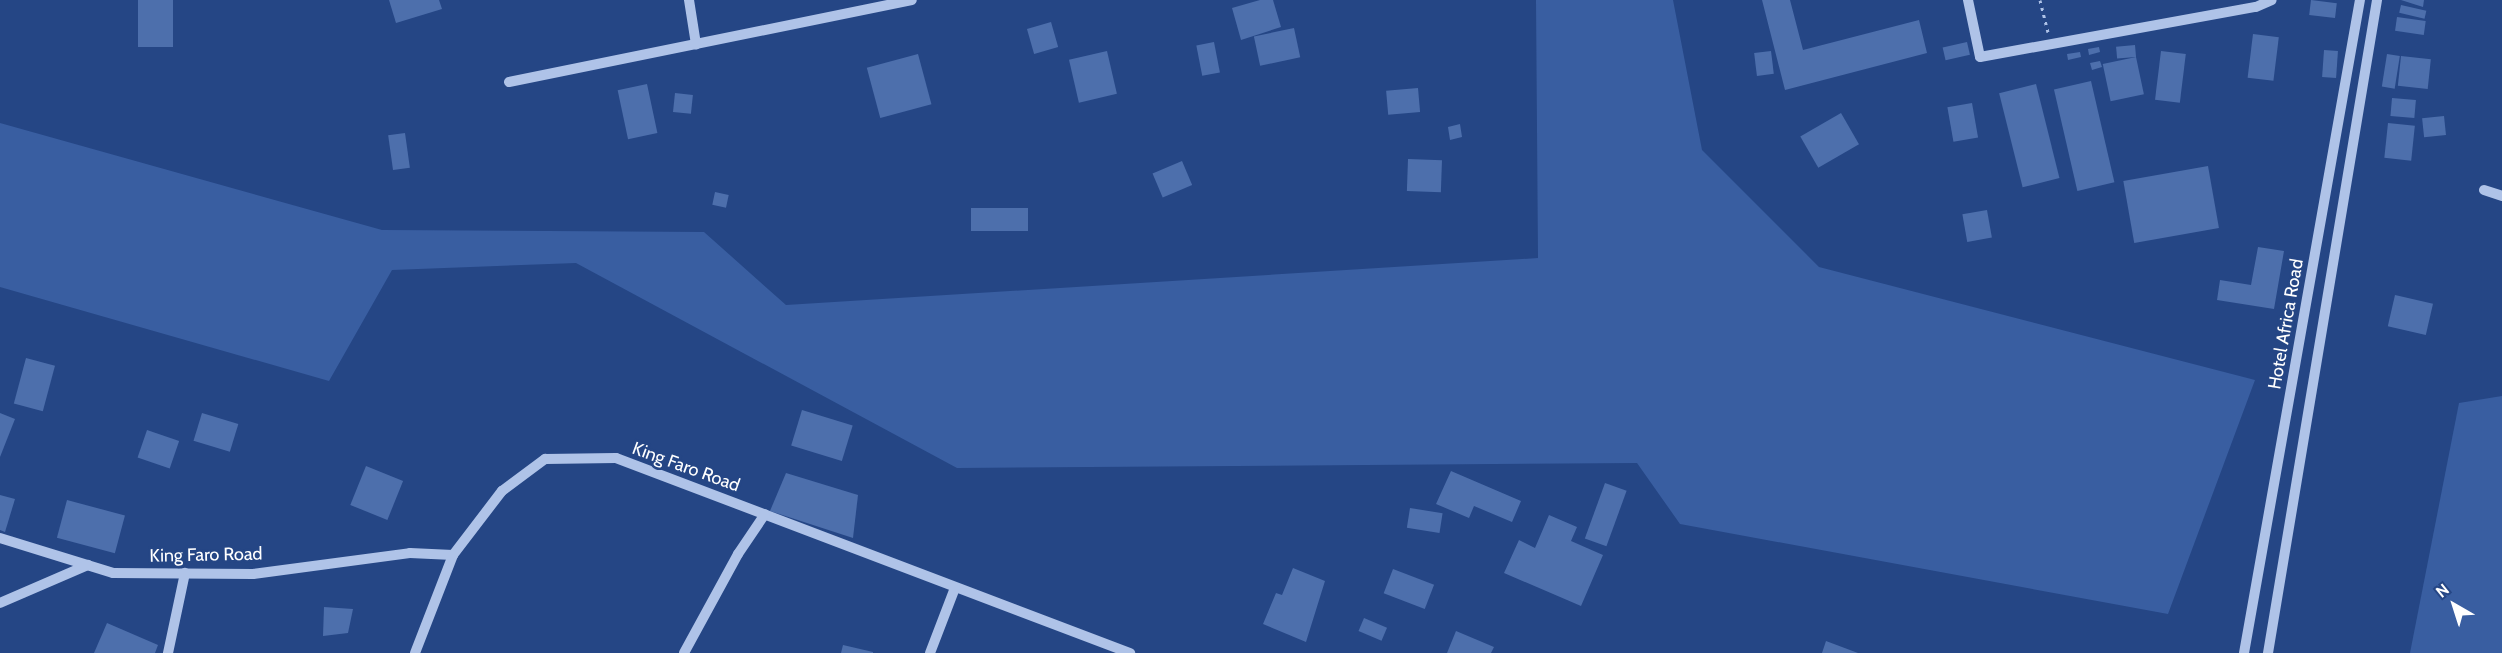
<!DOCTYPE html>
<style>
body{margin:0}
#map{position:relative;width:2502px;height:653px;overflow:hidden;background:#254685;font-family:Cabin,sans-serif}
div>[style]{position:absolute}
.green>*{inset:0;background:#395ea1}
.building>*{inset:0;background:#4d6fac;transform-origin:0 0}
.path>*{height:3px;margin-top:-1.5px;transform-origin:0;background:repeating-linear-gradient(90deg,#afc3e8 0 3px,transparent 0 7.5px)}
.minor>*{height:10px;margin:-5px;padding:0 5px;transform-origin:5px;border-radius:5px;background:#afc3e8}
span{translate:-50% -50%;white-space:nowrap;text-align:center;line-height:1.15;-webkit-text-stroke:5px #254685;paint-order:stroke}
.street-label{font-size:18px;color:#fff}
.north{position:absolute;left:2424px;top:575px;width:60px;height:60px;-webkit-text-stroke:4px #254685;paint-order:stroke;rotate:321deg;font-size:16px;font-weight:700;line-height:24px;text-align:center;color:#fff}
.north::after{content:'';display:block;margin:auto;width:21px;height:27px;background:#fff;clip-path:polygon(50% 0,100% 100%,50% 72%,0 100%)}
</style>
<div id="map">
<div class="green">
<div style="clip-path:polygon(1536px 0,1673px 0,1702px 150px,1819px 267px,2255px 380px,2168px 614px,1680px 524px,1637px 463px,957px 468px,576px 263px,392px 270px,329px 381px,0 287px,0 123px,382px 230px,704px 232px,786px 305px,1538px 258px)"></div>
<div style="clip-path:polygon(2502px 396px,2502px 653px,2410px 653px,2459px 403px)"></div>
</div>
<div class="building">
<div style="left:138px;top:0;width:35px;height:47px"></div>
<div style="clip-path:polygon(389px 0,439px 0,442px 9px,396px 23px)"></div>
<div style="clip-path:polygon(1260px 0,1273px 0,1281px 27px,1241px 40px,1232px 8px)"></div>
<div style="clip-path:polygon(1762px 0,1790px 0,1803px 50px,1919px 20px,1927px 53px,1785px 90px)"></div>
<div style="left:2311px;top:0;width:26px;height:15px;rotate:7deg"></div>
<div style="clip-path:polygon(2401px 0,2424px 0,2423px 7px)"></div>
<div style="left:2401px;top:5px;width:26px;height:8px;rotate:13deg"></div>
<div style="left:2397px;top:17px;width:29px;height:14px;rotate:8deg"></div>
<div style="left:1051px;top:22px;width:26px;height:25px;rotate:74deg"></div>
<div style="left:1294px;top:28px;width:30px;height:41px;rotate:78deg"></div>
<div style="left:2253px;top:34px;width:26px;height:44px;rotate:7deg"></div>
<div style="left:1214px;top:42px;width:31px;height:18px;rotate:79deg"></div>
<div style="left:1967px;top:42px;width:13px;height:25px;rotate:77deg"></div>
<div style="left:2135px;top:45px;width:12px;height:19px;rotate:85deg"></div>
<div style="clip-path:polygon(2099px 47px,2100px 52px,2089px 55px,2088px 49px)"></div>
<div style="left:2324px;top:50px;width:14px;height:27px;rotate:4deg"></div>
<div style="left:1107px;top:51px;width:44px;height:39px;rotate:77deg"></div>
<div style="left:1771px;top:51px;width:23px;height:17px;rotate:83deg"></div>
<div style="left:2161px;top:51px;width:25px;height:49px;rotate:7deg"></div>
<div style="clip-path:polygon(2080px 52px,2081px 57px,2068px 60px,2067px 54px)"></div>
<div style="left:918px;top:54px;width:52px;height:53px;rotate:75deg"></div>
<div style="left:2387px;top:54px;width:13px;height:33px;rotate:9deg"></div>
<div style="left:2401px;top:56px;width:30px;height:30px;rotate:6deg"></div>
<div style="left:2136px;top:57px;width:38px;height:34px;rotate:78deg"></div>
<div style="clip-path:polygon(2100px 61px,2102px 67px,2092px 70px,2090px 63px)"></div>
<div style="left:2091px;top:81px;width:104px;height:38px;rotate:77deg"></div>
<div style="left:647px;top:84px;width:50px;height:30px;rotate:78deg"></div>
<div style="left:2036px;top:84px;width:97px;height:38px;rotate:76deg"></div>
<div style="left:1418px;top:88px;width:24px;height:32px;rotate:85deg"></div>
<div style="left:675px;top:93px;width:18px;height:19px;rotate:6deg"></div>
<div style="left:2392px;top:98px;width:24px;height:18px;rotate:5deg"></div>
<div style="left:1972px;top:103px;width:35px;height:25px;rotate:80deg"></div>
<div style="left:1841px;top:113px;width:36px;height:47px;rotate:60deg"></div>
<div style="left:2444px;top:116px;width:19px;height:22px;rotate:84deg"></div>
<div style="left:2388px;top:123px;width:27px;height:35px;rotate:6deg"></div>
<div style="clip-path:polygon(1460px 124px,1462px 137px,1450px 140px,1448px 127px)"></div>
<div style="left:405px;top:133px;width:35px;height:17px;rotate:82deg"></div>
<div style="left:1408px;top:159px;width:34px;height:32px;rotate:2deg"></div>
<div style="left:1182px;top:161px;width:26px;height:32px;rotate:67deg"></div>
<div style="left:2208px;top:166px;width:63px;height:86px;rotate:80deg"></div>
<div style="left:715px;top:192px;width:14px;height:13px;rotate:12deg"></div>
<div style="left:971px;top:208px;width:57px;height:23px"></div>
<div style="left:1987px;top:210px;width:28px;height:25px;rotate:80deg"></div>
<div style="clip-path:polygon(2258px 247px,2284px 251px,2274px 309px,2217px 300px,2220px 280px,2251px 285px)"></div>
<div style="left:2395px;top:295px;width:39px;height:32px;rotate:13deg"></div>
<div style="left:26px;top:358px;width:30px;height:47px;rotate:15deg"></div>
<div style="left:802px;top:410px;width:53px;height:37px;rotate:17deg"></div>
<div style="clip-path:polygon(0 413px,15px 419px,0 457px)"></div>
<div style="left:202px;top:413px;width:38px;height:29px;rotate:17deg"></div>
<div style="left:147px;top:430px;width:34px;height:29px;rotate:19deg"></div>
<div style="left:366px;top:466px;width:40px;height:42px;rotate:22deg"></div>
<div style="clip-path:polygon(1451px 471px,1521px 501px,1512px 522px,1474px 506px,1469px 518px,1436px 504px)"></div>
<div style="clip-path:polygon(786px 473px,858px 495px,853px 538px,770px 511px)"></div>
<div style="left:1605px;top:483px;width:23px;height:59px;rotate:20deg"></div>
<div style="clip-path:polygon(0 495px,15px 499px,5px 532px,0 530px)"></div>
<div style="left:67px;top:500px;width:60px;height:39px;rotate:15deg"></div>
<div style="left:1410px;top:508px;width:33px;height:20px;rotate:9deg"></div>
<div style="clip-path:polygon(1549px 515px,1577px 527px,1571px 541px,1603px 555px,1581px 606px,1504px 573px,1519px 540px,1535px 548px)"></div>
<div style="clip-path:polygon(1293px 568px,1325px 581px,1306px 642px,1263px 624px,1276px 593px,1282px 595px)"></div>
<div style="left:1393px;top:569px;width:44px;height:26px;rotate:21deg"></div>
<div style="clip-path:polygon(324px 607px,353px 609px,348px 633px,323px 636px)"></div>
<div style="left:1364px;top:618px;width:25px;height:14px;rotate:23deg"></div>
<div style="clip-path:polygon(107px 623px,158px 645px,155px 653px,94px 653px)"></div>
<div style="clip-path:polygon(1456px 631px,1494px 647px,1491px 653px,1447px 653px)"></div>
<div style="clip-path:polygon(1826px 641px,1858px 653px,1822px 653px)"></div>
<div style="clip-path:polygon(843px 645px,873px 652px,873px 653px,841px 653px)"></div>
</div>
<div class="path">
<div style="left:2040px;top:0;width:33px;rotate:76deg"></div>
</div>
<div class="minor">
<div style="left:689px;top:0;width:45px;rotate:81deg"></div>
<div style="left:1968px;top:0;width:58px;rotate:78.1deg"></div>
<div style="left:1980px;top:57px;width:280px;rotate:-10.3deg"></div>
<div style="left:2256px;top:7px;width:17px;rotate:-24deg"></div>
<div style="left:509px;top:82px;width:411px;rotate:-11.5deg"></div>
<div style="left:2484px;top:190px;width:19px;rotate:18deg"></div>
<div style="left:0;top:538px;width:118px;rotate:17.2deg"></div>
<div style="left:113px;top:573px;width:140px;rotate:0.4deg"></div>
<div style="left:253px;top:574px;width:158px;rotate:-7.6deg"></div>
<div style="left:410px;top:553px;width:43px;rotate:2.7deg"></div>
<div style="left:453px;top:555px;width:81px;rotate:-52.6deg"></div>
<div style="left:502px;top:491px;width:54px;rotate:-36.7deg"></div>
<div style="left:545px;top:459px;width:71px;rotate:-0.8deg"></div>
<div style="left:616px;top:458px;width:550px;rotate:20.78deg"></div>
<div style="left:0;top:603px;width:96px;rotate:-23.4deg"></div>
<div style="left:168px;top:653px;width:82px;rotate:-78deg"></div>
<div style="left:415px;top:653px;width:105px;rotate:-68.8deg"></div>
<div style="left:684px;top:653px;width:113px;rotate:-61.4deg"></div>
<div style="left:738px;top:554px;width:48px;rotate:-56deg"></div>
<div style="left:930px;top:653px;width:70px;rotate:-69deg"></div>
<div style="left:2244px;top:653px;width:663px;rotate:-79.93deg"></div>
<div style="left:2268px;top:653px;width:662px;rotate:-80.52deg"></div>
</div>
<div class="street-label">
<span style="left:2286px;top:324px;rotate:-80deg">Hotel Africa Road</span>
<span style="left:686px;top:467px;rotate:20deg">King Faro Road</span>
<span style="left:206px;top:555px;rotate:-1deg">King Faro Road</span>
</div>
<div class="north">N</div>
</div>
